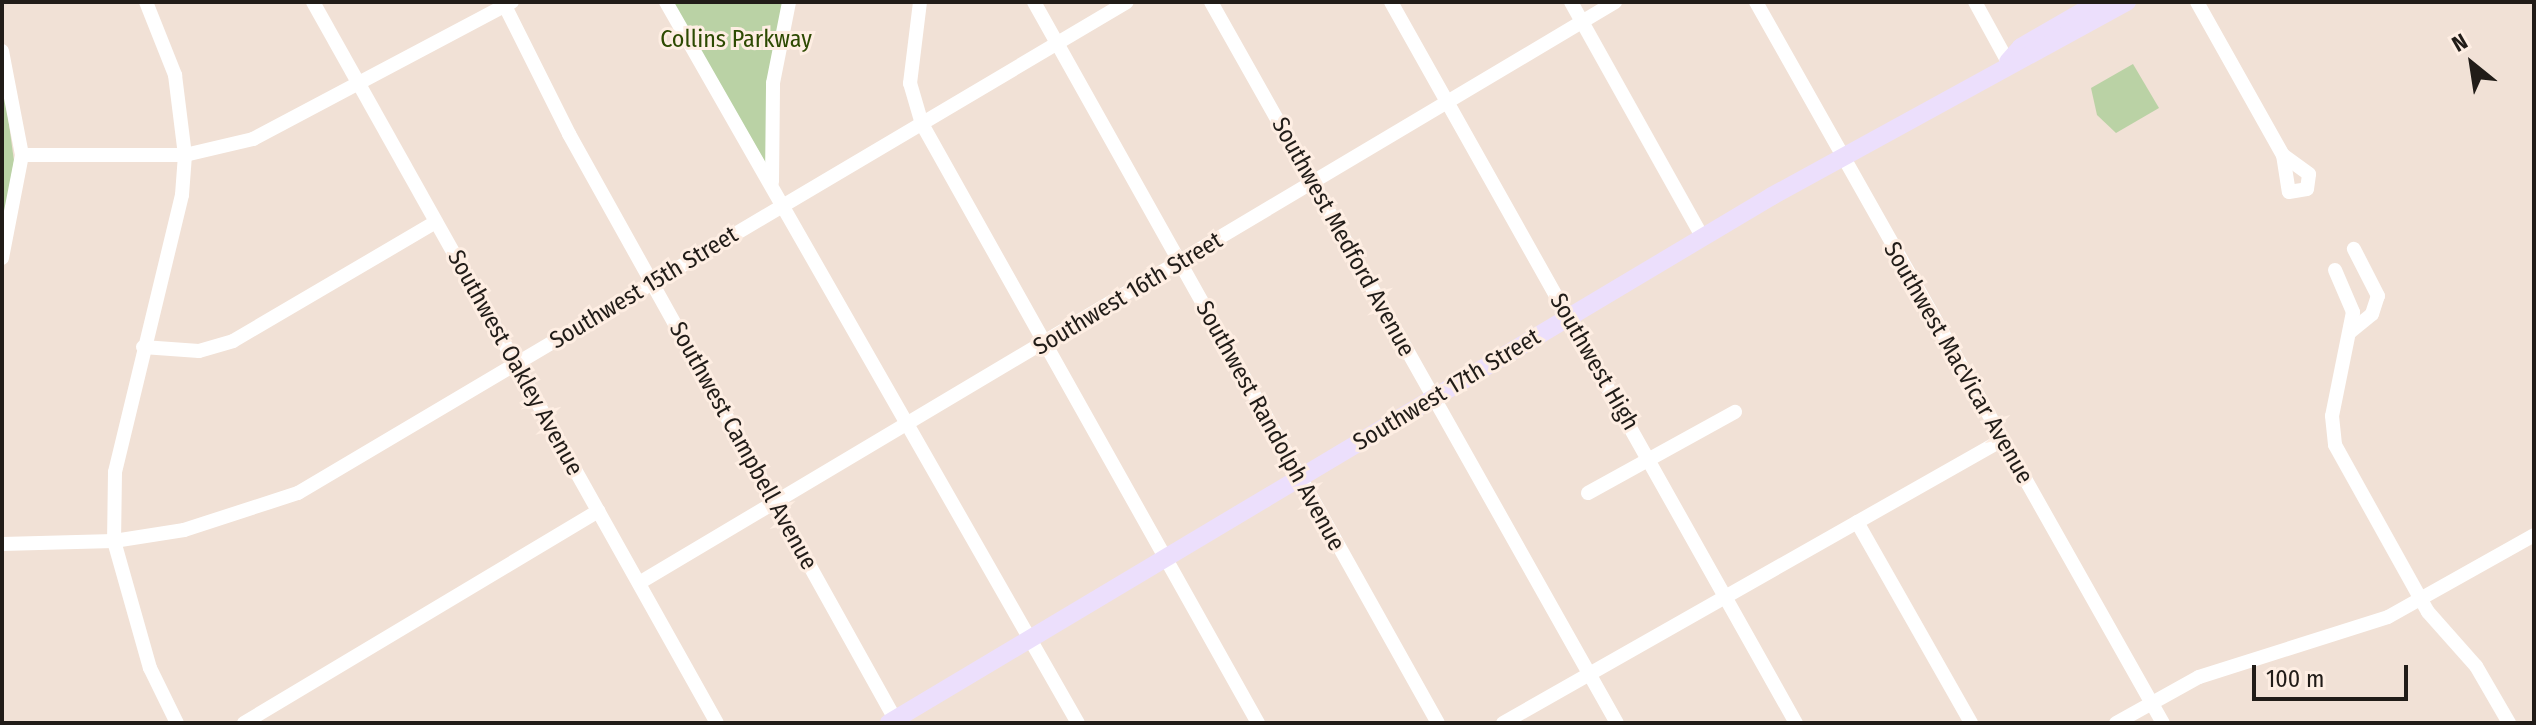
<!DOCTYPE html>
<style>
body{margin:0}
#map{position:relative;width:2536px;height:725px;overflow:hidden;background:#f1e1d6;font-family:"Fira Sans Condensed",sans-serif}
div>[style]{position:absolute}
.green>*{inset:0;background:#bad2a5}
.minor>*{height:14px;margin:-7px;padding:0 7px;transform-origin:7px;border-radius:7px;background:#fff}
.major>*{height:18px;margin:-9px;padding:0 9px;transform-origin:9px;border-radius:9px;background:#ecdffc}
span{translate:-50% -50%;white-space:nowrap;text-align:center;line-height:1.15;-webkit-text-stroke:6px #feeee3;paint-order:stroke}
.park-label{font-size:24px;color:#2d4a02}
.street-label{font-size:24px;color:#211c18}
.frame{position:absolute;inset:0;border:4px solid #211c18;pointer-events:none}
.north{position:absolute;left:2432px;top:24px;width:80px;height:80px;-webkit-text-stroke:6px #feeee3;paint-order:stroke;rotate:330deg;font-size:22px;font-weight:700;line-height:32px;text-align:center;color:#211c18}
.north::after{content:'';display:block;margin:auto;width:28px;height:36px;background:#211c18;clip-path:polygon(50% 0,100% 100%,50% 72%,0 100%)}
.scale{position:absolute;left:2252px;top:665px;width:156px;height:36px;box-sizing:border-box;border:4px solid #211c18;border-top:0;padding-left:10px;font-size:24px;line-height:28px;white-space:nowrap;color:#211c18;-webkit-text-stroke:6px #feeee3;paint-order:stroke}
</style>
<div id="map">
<div class="green">
<div style="clip-path:polygon(673px 2px,783px 2px,766px 164px)"></div>
<div style="clip-path:polygon(2133px 64px,2159px 108px,2116px 133px,2097px 115px,2091px 88px)"></div>
<div style="clip-path:polygon(2px 73px,14px 161px,2px 229px)"></div>
</div>
<div class="minor">
<div style="left:146px;top:2px;width:79px;rotate:68.3deg"></div>
<div style="left:175px;top:75px;width:81px;rotate:82.9deg"></div>
<div style="left:185px;top:155px;width:40px;rotate:94.3deg"></div>
<div style="left:182px;top:195px;width:285px;rotate:103.6deg"></div>
<div style="left:115px;top:472px;width:69px;rotate:90.8deg"></div>
<div style="left:114px;top:541px;width:132px;rotate:74.2deg"></div>
<div style="left:150px;top:668px;width:61px;rotate:63.9deg"></div>
<div style="left:313px;top:2px;width:826px;rotate:60.74deg"></div>
<div style="left:503px;top:2px;width:148px;rotate:63.4deg"></div>
<div style="left:569px;top:134px;width:670px;rotate:60.87deg"></div>
<div style="left:666px;top:2px;width:830px;rotate:60.26deg"></div>
<div style="left:920px;top:2px;width:82px;rotate:97deg"></div>
<div style="left:910px;top:83px;width:43px;rotate:73.7deg"></div>
<div style="left:922px;top:124px;width:687px;rotate:60.71deg"></div>
<div style="left:1034px;top:2px;width:826px;rotate:60.74deg"></div>
<div style="left:1211px;top:2px;width:827px;rotate:60.62deg"></div>
<div style="left:1391px;top:2px;width:827px;rotate:60.68deg"></div>
<div style="left:1571px;top:2px;width:270px;rotate:60.8deg"></div>
<div style="left:1756px;top:2px;width:828px;rotate:60.56deg"></div>
<div style="left:1975px;top:2px;width:68px;rotate:61.2deg"></div>
<div style="left:2197px;top:2px;width:176px;rotate:60.7deg"></div>
<div style="left:2283px;top:155px;width:37px;rotate:81deg"></div>
<div style="left:2289px;top:192px;width:18px;rotate:-9deg"></div>
<div style="left:2307px;top:189px;width:15px;rotate:-82deg"></div>
<div style="left:2309px;top:174px;width:32px;rotate:-144deg"></div>
<div style="left:2px;top:51px;width:106px;rotate:79.1deg"></div>
<div style="left:22px;top:155px;width:105px;rotate:101deg"></div>
<div style="left:22px;top:155px;width:163px"></div>
<div style="left:185px;top:155px;width:70px;rotate:-13.2deg"></div>
<div style="left:253px;top:139px;width:293px;rotate:-27.9deg"></div>
<div style="left:772px;top:182px;width:99px;rotate:-89.4deg"></div>
<div style="left:773px;top:83px;width:83px;rotate:-78.8deg"></div>
<div style="left:2335px;top:270px;width:46px;rotate:66.8deg"></div>
<div style="left:2353px;top:312px;width:106px;rotate:101.4deg"></div>
<div style="left:2332px;top:416px;width:29px;rotate:84deg"></div>
<div style="left:2335px;top:445px;width:191px;rotate:60.9deg"></div>
<div style="left:2428px;top:612px;width:72px;rotate:48.4deg"></div>
<div style="left:2476px;top:666px;width:66px;rotate:59.9deg"></div>
<div style="left:2350px;top:332px;width:28px;rotate:-39deg"></div>
<div style="left:2372px;top:314px;width:19px;rotate:-72deg"></div>
<div style="left:2378px;top:296px;width:53px;rotate:-117.1deg"></div>
<div style="left:143px;top:347px;width:56px;rotate:4.1deg"></div>
<div style="left:199px;top:351px;width:35px;rotate:-16deg"></div>
<div style="left:233px;top:341px;width:235px;rotate:-30.4deg"></div>
<div style="left:1588px;top:493px;width:168px;rotate:-28.9deg"></div>
<div style="left:1857px;top:522px;width:231px;rotate:60.4deg"></div>
<div style="left:2px;top:544px;width:112px;rotate:-1.5deg"></div>
<div style="left:114px;top:541px;width:71px;rotate:-8.9deg"></div>
<div style="left:184px;top:530px;width:120px;rotate:-18deg"></div>
<div style="left:298px;top:493px;width:963px;rotate:-30.64deg"></div>
<div style="left:639px;top:583px;width:1136px;rotate:-30.76deg"></div>
<div style="left:244px;top:723px;width:413px;rotate:-30.9deg"></div>
<div style="left:1503px;top:723px;width:574px;rotate:-29.56deg"></div>
<div style="left:2116px;top:723px;width:95px;rotate:-29deg"></div>
<div style="left:2199px;top:677px;width:198px;rotate:-17.6deg"></div>
<div style="left:2388px;top:617px;width:167px;rotate:-29.3deg"></div>
</div>
<div class="major">
<div style="left:2008px;top:62px;width:20px;rotate:-49deg"></div>
<div style="left:2021px;top:47px;width:90px;rotate:-30deg"></div>
<div style="left:889px;top:723px;width:1028px;rotate:-30.83deg"></div>
<div style="left:1772px;top:196px;width:405px;rotate:-28.7deg"></div>
</div>
<div class="park-label">
<span style="left:736px;top:40px">Collins Parkway</span>
</div>
<div class="street-label">
<span style="left:1343px;top:237px;rotate:61deg">Southwest Medford Avenue</span>
<span style="left:644px;top:288px;rotate:-31deg">Southwest 15th Street</span>
<span style="left:1128px;top:294px;rotate:-31deg">Southwest 16th Street</span>
<span style="left:1594px;top:362px;rotate:60deg">Southwest High</span>
<span style="left:515px;top:363px;rotate:61deg">Southwest Oakley Avenue</span>
<span style="left:1958px;top:363px;rotate:60deg">Southwest MacVicar Avenue</span>
<span style="left:1447px;top:390px;rotate:-31deg">Southwest 17th Street</span>
<span style="left:1270px;top:426px;rotate:61deg">Southwest Randolph Avenue</span>
<span style="left:743px;top:446px;rotate:61deg">Southwest Campbell Avenue</span>
</div>
<div class="frame"></div>
<div class="north">N</div>
<div class="scale">100 m</div>
</div>
